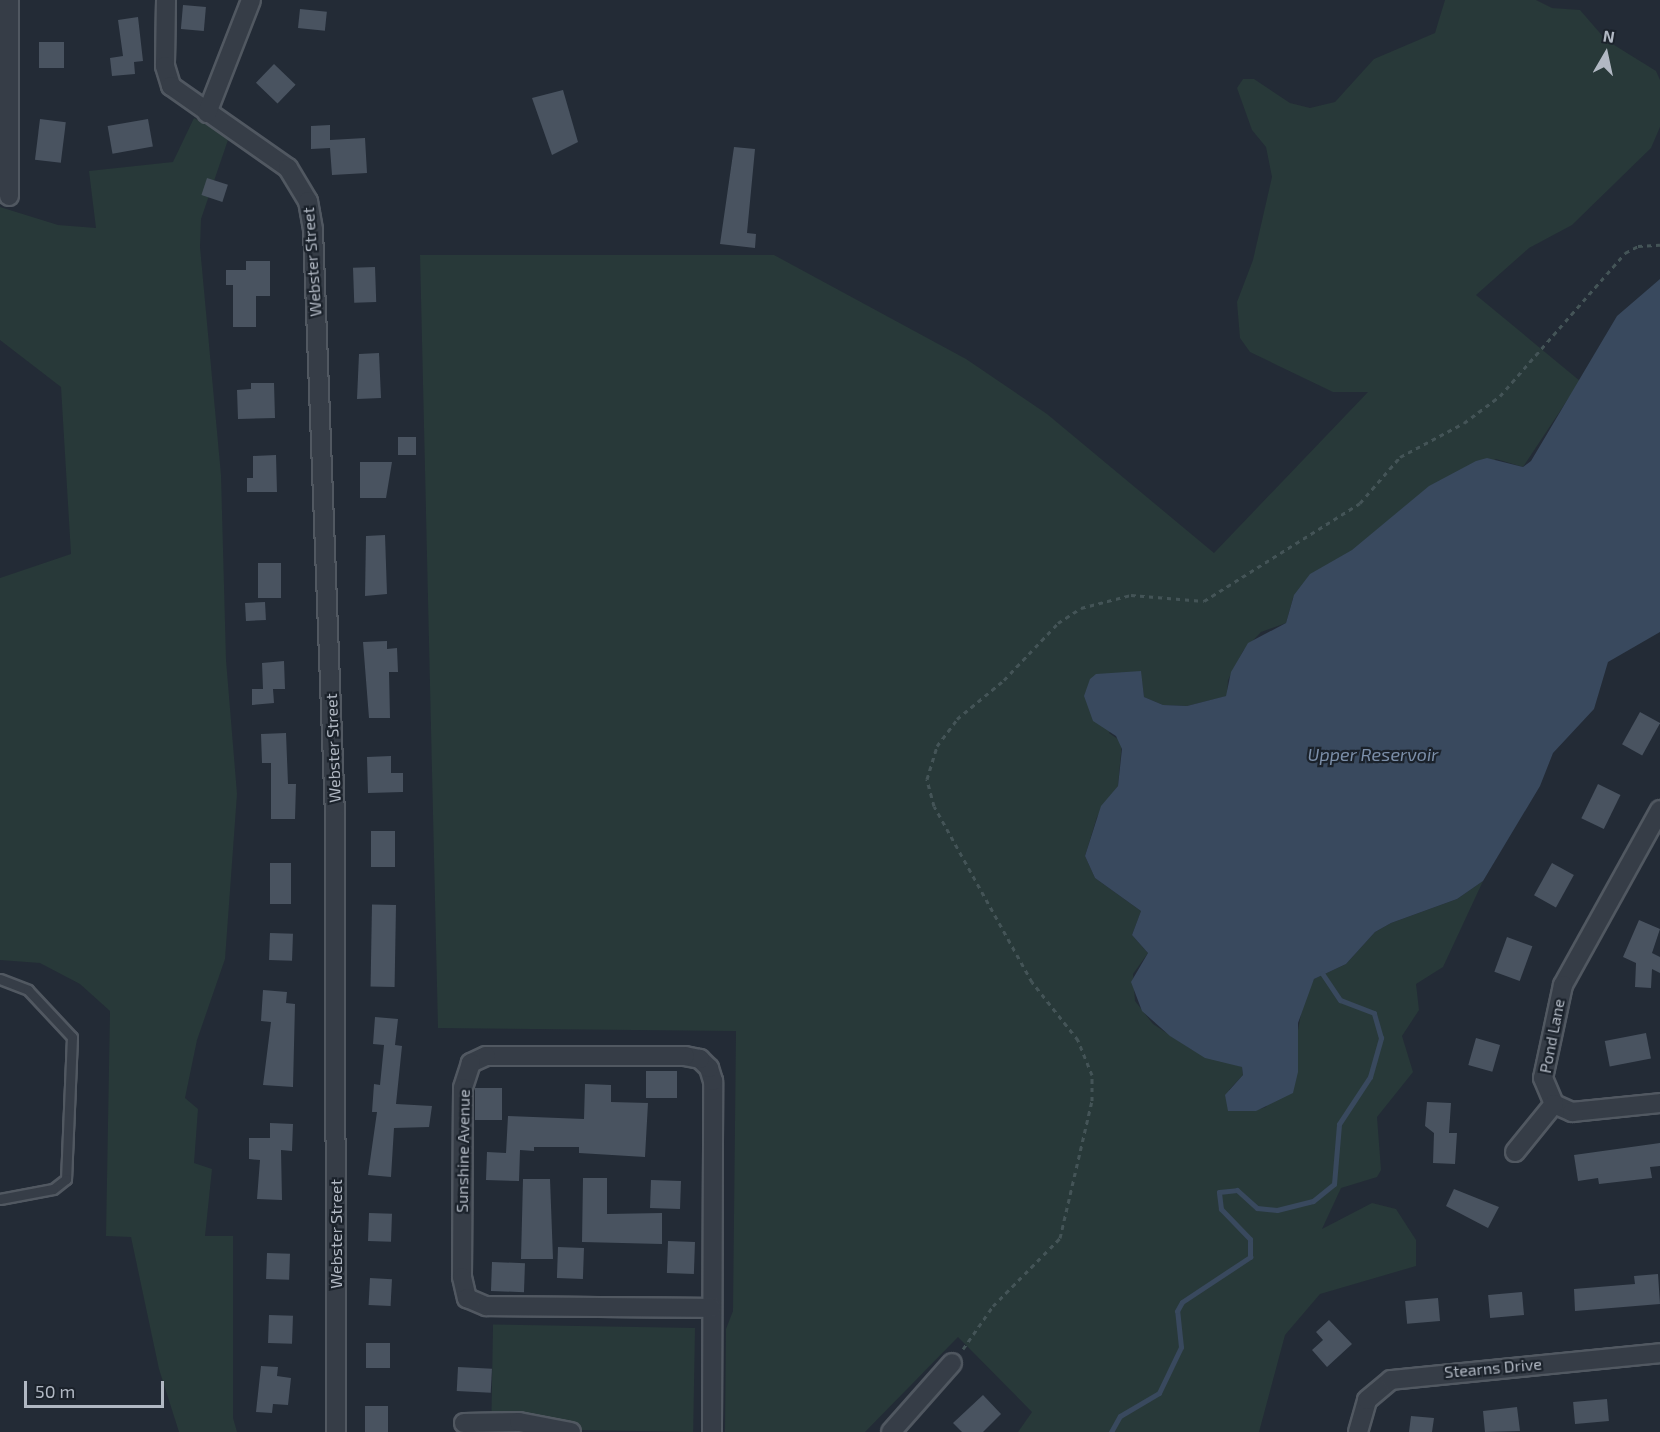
<!DOCTYPE html>
<style>
body{margin:0}
#map{position:relative;width:1660px;height:1432px;overflow:hidden;background:#232b36;font-family:"Exo 2",sans-serif}
div>[style]{position:absolute}
.green>*{inset:0;background:#283939;transform-origin:0 0}
.water>*{inset:0;background:#39495e}
.stream>*{height:5px;margin:-2.5px;padding:0 2.5px;transform-origin:2.5px;border-radius:2.5px;background:#39495e}
.building>*{inset:0;background:#495360;transform-origin:0 0}
.path>*{height:3px;margin-top:-1.5px;transform-origin:0;background:repeating-linear-gradient(90deg,#445457 0 4.5px,transparent 0 9px)}
.roads{filter:drop-shadow(2px 0 #515861) drop-shadow(-2px 0 #515861) drop-shadow(0 2px #515861) drop-shadow(0 -2px #515861)}
.lane>*{height:9px;margin:-4.5px;padding:0 4.5px;transform-origin:4.5px;border-radius:4.5px;background:#363d47}
.street>*{height:18px;margin:-9px;padding:0 9px;transform-origin:9px;border-radius:9px;background:#363d47}
span{translate:-50% -50%;white-space:nowrap;text-align:center;line-height:1.15;-webkit-text-stroke:4.5px #1b222b;paint-order:stroke}
.street-label{font-size:16px;color:#b1b8c3}
.water-label{font-size:18px;color:#7c8fa9;font-style:italic}
.north{position:absolute;left:1576px;top:24px;width:60px;height:60px;-webkit-text-stroke:4px #1b222b;paint-order:stroke;rotate:9deg;font-size:16px;font-weight:700;line-height:24px;text-align:center;color:#b1b8c3}
.north::after{content:'';display:block;margin:auto;width:21px;height:27px;background:#b1b8c3;clip-path:polygon(50% 0,100% 100%,50% 72%,0 100%)}
.scale{position:absolute;left:24px;top:1381px;width:140px;height:27px;box-sizing:border-box;border:3px solid #b1b8c3;border-top:0;padding-left:8px;font-size:18px;line-height:21px;white-space:nowrap;color:#b1b8c3;-webkit-text-stroke:4px #1b222b;paint-order:stroke}
</style>
<div id="map">
<div class="green">
<div style="clip-path:polygon(1445px 0,1536px 0,1552px 8px,1580px 10px,1606px 40px,1656px 71px,1660px 80px,1660px 127px,1651px 148px,1572px 225px,1529px 248px,1476px 295px,1580px 381px,1523px 467px,1496px 459px,1293px 598px,1286px 623px,1261px 632px,1243px 651px,1228px 680px,1227px 696px,1187px 706px,1163px 705px,1144px 697px,1142px 683px,1109px 733px,1122px 742px,1118px 786px,1097px 817px,1085px 856px,1095px 878px,1141px 911px,1132px 935px,1148px 953px,1133px 974px,1135px 1001px,1153px 1024px,1191px 1049px,1242px 1067px,1243px 1075px,1229px 1090px,1260px 1109px,1266px 1107px,1296px 1042px,1303px 1002px,1314px 979px,1346px 964px,1375px 932px,1391px 923px,1457px 899px,1483px 881px,1443px 967px,1416px 984px,1419px 1010px,1402px 1036px,1413px 1072px,1377px 1117px,1381px 1170px,1377px 1177px,1341px 1188px,1322px 1229px,1372px 1203px,1396px 1209px,1416px 1240px,1416px 1266px,1320px 1294px,1285px 1335px,1259px 1432px,1018px 1432px,1032px 1412px,958px 1337px,865px 1432px,725px 1432px,726px 1329px,733px 1311px,736px 1031px,438px 1028px,420px 255px,774px 255px,966px 359px,1047px 414px,1214px 553px,1368px 392px,1333px 392px,1250px 352px,1240px 338px,1237px 302px,1253px 260px,1272px 177px,1266px 147px,1252px 130px,1237px 88px,1243px 79px,1254px 79px,1290px 103px,1310px 108px,1335px 102px,1374px 59px,1435px 33px)"></div>
<div style="clip-path:polygon(194px 118px,229px 137px,201px 219px,200px 247px,221px 475px,226px 660px,237px 794px,225px 959px,197px 1040px,185px 1098px,198px 1109px,194px 1163px,212px 1169px,205px 1236px,233px 1236px,233px 1418px,237px 1432px,179px 1432px,159px 1369px,131px 1237px,106px 1236px,110px 1011px,80px 984px,40px 963px,0 960px,0 578px,71px 554px,61px 387px,0 340px,0 207px,58px 225px,96px 228px,89px 171px,173px 162px)"></div>
<div style="left:695px;top:1328px;width:104px;height:202px;rotate:91deg"></div>
</div>
<div class="water">
<div style="clip-path:polygon(1660px 279px,1660px 632px,1608px 662px,1594px 709px,1553px 753px,1540px 786px,1483px 881px,1457px 899px,1391px 923px,1375px 932px,1346px 964px,1314px 979px,1298px 1023px,1298px 1072px,1293px 1093px,1256px 1111px,1228px 1111px,1225px 1095px,1243px 1075px,1242px 1067px,1205px 1058px,1170px 1036px,1142px 1011px,1131px 982px,1148px 953px,1132px 935px,1141px 911px,1095px 878px,1085px 856px,1101px 806px,1118px 786px,1122px 749px,1116px 736px,1093px 721px,1084px 696px,1090px 679px,1096px 674px,1141px 671px,1144px 697px,1163px 705px,1187px 706px,1226px 696px,1231px 672px,1248px 643px,1286px 623px,1294px 595px,1310px 574px,1352px 550px,1429px 486px,1476px 461px,1487px 458px,1523px 467px,1531px 461px,1617px 316px)"></div>
</div>
<div class="stream">
<div style="left:1111px;top:1432px;width:18px;rotate:-61deg"></div>
<div style="left:1120px;top:1416px;width:45px;rotate:-30.5deg"></div>
<div style="left:1159px;top:1393px;width:51px;rotate:-64.4deg"></div>
<div style="left:1181px;top:1347px;width:36px;rotate:-96deg"></div>
<div style="left:1177px;top:1311px;width:10px;rotate:-61deg"></div>
<div style="left:1182px;top:1302px;width:82px;rotate:-33.5deg"></div>
<div style="left:1250px;top:1257px;width:18px;rotate:-90deg"></div>
<div style="left:1250px;top:1239px;width:42px;rotate:-134deg"></div>
<div style="left:1221px;top:1209px;width:17px;rotate:-97deg"></div>
<div style="left:1219px;top:1192px;width:18px;rotate:-6deg"></div>
<div style="left:1237px;top:1190px;width:27px;rotate:42deg"></div>
<div style="left:1257px;top:1208px;width:20px;rotate:6deg"></div>
<div style="left:1277px;top:1210px;width:37px;rotate:-14deg"></div>
<div style="left:1313px;top:1201px;width:27px;rotate:-39deg"></div>
<div style="left:1334px;top:1184px;width:60px;rotate:-85.2deg"></div>
<div style="left:1339px;top:1124px;width:56px;rotate:-56.6deg"></div>
<div style="left:1370px;top:1077px;width:41px;rotate:-74.2deg"></div>
<div style="left:1381px;top:1038px;width:26px;rotate:-106deg"></div>
<div style="left:1374px;top:1013px;width:36px;rotate:-159deg"></div>
<div style="left:1340px;top:1000px;width:32px;rotate:-124deg"></div>
</div>
<div class="building">
<div style="left:183px;top:5px;width:23px;height:24px;rotate:5deg"></div>
<div style="left:300px;top:9px;width:27px;height:19px;rotate:6deg"></div>
<div style="clip-path:polygon(138px 17px,143px 61px,134px 62px,135px 74px,112px 76px,110px 58px,123px 56px,118px 20px)"></div>
<div style="left:39px;top:42px;width:25px;height:26px"></div>
<div style="left:274px;top:64px;width:30px;height:26px;rotate:44deg"></div>
<div style="clip-path:polygon(563px 90px,578px 142px,552px 155px,532px 98px)"></div>
<div style="left:40px;top:119px;width:26px;height:41px;rotate:7deg"></div>
<div style="left:148px;top:119px;width:28px;height:41px;rotate:80deg"></div>
<div style="clip-path:polygon(330px 125px,330px 140px,365px 138px,367px 173px,332px 175px,330px 148px,311px 149px,311px 126px)"></div>
<div style="clip-path:polygon(734px 147px,755px 149px,747px 233px,756px 234px,755px 248px,720px 244px)"></div>
<div style="left:207px;top:178px;width:22px;height:18px;rotate:18deg"></div>
<div style="clip-path:polygon(246px 261px,270px 261px,270px 296px,256px 296px,256px 327px,233px 327px,233px 285px,226px 285px,226px 270px,246px 270px)"></div>
<div style="left:375px;top:267px;width:35px;height:22px;rotate:88deg"></div>
<div style="clip-path:polygon(379px 353px,381px 398px,357px 399px,359px 354px)"></div>
<div style="clip-path:polygon(251px 383px,274px 383px,275px 418px,238px 419px,237px 390px,251px 389px)"></div>
<div style="left:398px;top:437px;width:18px;height:18px"></div>
<div style="clip-path:polygon(276px 455px,277px 492px,247px 492px,247px 478px,253px 478px,253px 456px)"></div>
<div style="clip-path:polygon(360px 462px,392px 462px,386px 498px,360px 498px)"></div>
<div style="clip-path:polygon(385px 535px,387px 594px,365px 596px,366px 536px)"></div>
<div style="left:258px;top:563px;width:23px;height:35px"></div>
<div style="left:265px;top:602px;width:18px;height:20px;rotate:87deg"></div>
<div style="clip-path:polygon(387px 641px,387px 649px,397px 648px,398px 672px,389px 672px,390px 718px,369px 718px,363px 642px)"></div>
<div style="clip-path:polygon(284px 661px,285px 689px,273px 689px,274px 703px,252px 705px,252px 689px,263px 689px,262px 663px)"></div>
<div style="left:1640px;top:712px;width:23px;height:37px;rotate:29deg"></div>
<div style="clip-path:polygon(286px 733px,288px 784px,296px 784px,295px 819px,271px 819px,271px 763px,262px 763px,261px 734px)"></div>
<div style="clip-path:polygon(391px 756px,391px 773px,403px 773px,403px 792px,368px 793px,367px 757px)"></div>
<div style="left:1598px;top:784px;width:25px;height:38px;rotate:26deg"></div>
<div style="left:371px;top:831px;width:24px;height:36px"></div>
<div style="left:270px;top:863px;width:21px;height:41px"></div>
<div style="left:1552px;top:863px;width:25px;height:37px;rotate:29deg"></div>
<div style="left:396px;top:905px;width:82px;height:24px;rotate:91deg"></div>
<div style="clip-path:polygon(1639px 920px,1660px 929px,1652px 953px,1660px 957px,1660px 973px,1652px 969px,1651px 988px,1635px 987px,1636px 963px,1623px 957px)"></div>
<div style="left:270px;top:933px;width:23px;height:27px;rotate:2deg"></div>
<div style="left:1507px;top:937px;width:27px;height:37px;rotate:20deg"></div>
<div style="clip-path:polygon(263px 990px,287px 992px,286px 1003px,295px 1004px,293px 1087px,263px 1085px,271px 1022px,261px 1021px)"></div>
<div style="clip-path:polygon(375px 1017px,398px 1019px,395px 1045px,402px 1046px,396px 1104px,432px 1106px,429px 1127px,394px 1128px,391px 1177px,368px 1175px,377px 1112px,372px 1112px,374px 1084px,380px 1085px,384px 1045px,373px 1044px)"></div>
<div style="left:1646px;top:1033px;width:26px;height:42px;rotate:79deg"></div>
<div style="left:1476px;top:1038px;width:25px;height:28px;rotate:16deg"></div>
<div style="left:646px;top:1071px;width:31px;height:27px"></div>
<div style="clip-path:polygon(585px 1084px,611px 1085px,611px 1102px,648px 1103px,645px 1157px,579px 1153px,579px 1147px,534px 1147px,534px 1151px,520px 1150px,519px 1181px,486px 1180px,487px 1152px,506px 1153px,508px 1116px,584px 1119px)"></div>
<div style="left:475px;top:1088px;width:27px;height:32px"></div>
<div style="clip-path:polygon(1427px 1102px,1451px 1103px,1449px 1133px,1457px 1133px,1455px 1164px,1433px 1163px,1434px 1133px,1425px 1126px)"></div>
<div style="clip-path:polygon(270px 1123px,293px 1124px,292px 1151px,281px 1150px,282px 1200px,257px 1199px,260px 1160px,249px 1159px,249px 1138px,270px 1138px)"></div>
<div style="clip-path:polygon(1660px 1143px,1660px 1166px,1650px 1167px,1652px 1178px,1599px 1184px,1598px 1178px,1578px 1181px,1574px 1155px)"></div>
<div style="clip-path:polygon(583px 1178px,607px 1178px,607px 1214px,662px 1213px,662px 1244px,582px 1242px)"></div>
<div style="clip-path:polygon(523px 1179px,550px 1179px,553px 1259px,521px 1259px)"></div>
<div style="left:651px;top:1180px;width:30px;height:28px;rotate:2deg"></div>
<div style="clip-path:polygon(1454px 1189px,1499px 1207px,1488px 1228px,1446px 1206px)"></div>
<div style="left:369px;top:1213px;width:23px;height:28px;rotate:2deg"></div>
<div style="left:668px;top:1241px;width:27px;height:32px;rotate:2deg"></div>
<div style="left:558px;top:1247px;width:26px;height:31px;rotate:2deg"></div>
<div style="left:267px;top:1253px;width:23px;height:26px;rotate:2deg"></div>
<div style="left:492px;top:1262px;width:33px;height:29px;rotate:2deg"></div>
<div style="clip-path:polygon(1658px 1274px,1660px 1304px,1575px 1311px,1574px 1289px,1635px 1284px,1634px 1276px)"></div>
<div style="left:370px;top:1278px;width:22px;height:27px;rotate:3deg"></div>
<div style="left:1522px;top:1292px;width:23px;height:34px;rotate:85deg"></div>
<div style="left:1438px;top:1298px;width:23px;height:33px;rotate:85deg"></div>
<div style="left:269px;top:1315px;width:24px;height:28px;rotate:2deg"></div>
<div style="clip-path:polygon(1329px 1320px,1352px 1344px,1327px 1367px,1312px 1350px,1323px 1340px,1316px 1332px)"></div>
<div style="left:366px;top:1343px;width:24px;height:25px"></div>
<div style="clip-path:polygon(261px 1366px,278px 1367px,277px 1376px,291px 1378px,288px 1405px,273px 1404px,272px 1413px,256px 1412px)"></div>
<div style="left:458px;top:1367px;width:34px;height:24px;rotate:3deg"></div>
<div style="clip-path:polygon(983px 1395px,1001px 1414px,983px 1432px,962px 1432px,953px 1423px)"></div>
<div style="left:1607px;top:1399px;width:22px;height:34px;rotate:85deg"></div>
<div style="left:365px;top:1406px;width:23px;height:26px"></div>
<div style="clip-path:polygon(1517px 1407px,1520px 1431px,1485px 1432px,1483px 1411px)"></div>
<div style="clip-path:polygon(1411px 1416px,1434px 1418px,1432px 1432px,1409px 1432px)"></div>
</div>
<div class="path">
<div style="left:963px;top:1349px;width:52px;rotate:-55.1deg"></div>
<div style="left:993px;top:1306px;width:95px;rotate:-45.4deg"></div>
<div style="left:1060px;top:1238px;width:141px;rotate:-76.9deg"></div>
<div style="left:1092px;top:1101px;width:26px;rotate:-90deg"></div>
<div style="left:1092px;top:1075px;width:38px;rotate:-112deg"></div>
<div style="left:1078px;top:1040px;width:74px;rotate:-128.4deg"></div>
<div style="left:1032px;top:982px;width:201px;rotate:-119.1deg"></div>
<div style="left:934px;top:806px;width:28px;rotate:-105deg"></div>
<div style="left:927px;top:779px;width:34px;rotate:-73deg"></div>
<div style="left:937px;top:746px;width:34px;rotate:-53deg"></div>
<div style="left:957px;top:719px;width:61px;rotate:-39.7deg"></div>
<div style="left:1004px;top:680px;width:79px;rotate:-46.5deg"></div>
<div style="left:1058px;top:623px;width:27px;rotate:-33deg"></div>
<div style="left:1081px;top:608px;width:52px;rotate:-14.6deg"></div>
<div style="left:1131px;top:595px;width:73px;rotate:4.7deg"></div>
<div style="left:1204px;top:601px;width:184px;rotate:-32.1deg"></div>
<div style="left:1360px;top:503px;width:61px;rotate:-49deg"></div>
<div style="left:1400px;top:457px;width:72px;rotate:-28deg"></div>
<div style="left:1464px;top:423px;width:45px;rotate:-36.9deg"></div>
<div style="left:1500px;top:396px;width:190px;rotate:-48.8deg"></div>
<div style="left:1625px;top:253px;width:15px;rotate:-28deg"></div>
<div style="left:1638px;top:246px;width:22px;rotate:-3deg"></div>
</div>
<div class="roads">
<div class="lane">
<div style="left:0;top:979px;width:30px;rotate:21deg"></div>
<div style="left:28px;top:990px;width:64px;rotate:46.9deg"></div>
<div style="left:72px;top:1037px;width:142px;rotate:92.4deg"></div>
<div style="left:66px;top:1179px;width:16px;rotate:142deg"></div>
<div style="left:53px;top:1189px;width:54px;rotate:169.3deg"></div>
</div>
<div class="street">
<div style="left:9px;top:0;width:196px;rotate:90deg"></div>
<div style="left:166px;top:0;width:66px;rotate:90.9deg"></div>
<div style="left:165px;top:66px;width:21px;rotate:73deg"></div>
<div style="left:171px;top:86px;width:143px;rotate:35deg"></div>
<div style="left:288px;top:168px;width:39px;rotate:59deg"></div>
<div style="left:308px;top:201px;width:29px;rotate:80deg"></div>
<div style="left:313px;top:230px;width:587px;rotate:87.85deg"></div>
<div style="left:335px;top:817px;width:615px;rotate:89.91deg"></div>
<div style="left:207px;top:113px;width:121px;rotate:-68.7deg"></div>
<div style="left:1660px;top:810px;width:200px;rotate:119deg"></div>
<div style="left:1563px;top:985px;width:95px;rotate:102.1deg"></div>
<div style="left:1543px;top:1078px;width:28px;rotate:67deg"></div>
<div style="left:1554px;top:1104px;width:20px;rotate:24deg"></div>
<div style="left:1572px;top:1112px;width:88px;rotate:-5.8deg"></div>
<div style="left:1515px;top:1152px;width:62px;rotate:-50.9deg"></div>
<div style="left:464px;top:1423px;width:55px;rotate:-1deg"></div>
<div style="left:519px;top:1422px;width:53px;rotate:10.9deg"></div>
<div style="left:712px;top:1432px;width:351px;rotate:-89.8deg"></div>
<div style="left:713px;top:1081px;width:14px;rotate:-107deg"></div>
<div style="left:709px;top:1068px;width:13px;rotate:-135deg"></div>
<div style="left:700px;top:1059px;width:15px;rotate:-169deg"></div>
<div style="left:685px;top:1056px;width:199px;rotate:180deg"></div>
<div style="left:486px;top:1056px;width:17px;rotate:155deg"></div>
<div style="left:471px;top:1063px;width:26px;rotate:108deg"></div>
<div style="left:463px;top:1088px;width:189px;rotate:90.3deg"></div>
<div style="left:462px;top:1277px;width:22px;rotate:77deg"></div>
<div style="left:467px;top:1298px;width:21px;rotate:23deg"></div>
<div style="left:486px;top:1306px;width:226px;rotate:0.5deg"></div>
<div style="left:891px;top:1432px;width:92px;rotate:-48.5deg"></div>
<div style="left:1358px;top:1432px;width:33px;rotate:-74deg"></div>
<div style="left:1367px;top:1400px;width:31px;rotate:-40deg"></div>
<div style="left:1391px;top:1380px;width:270px;rotate:-5.7deg"></div>
</div>
</div>
<div class="street-label">
<span style="left:312px;top:262px;rotate:-94deg">Webster Street</span>
<span style="left:333px;top:748px;rotate:-92deg">Webster Street</span>
<span style="left:1552px;top:1036px;rotate:-79deg">Pond Lane</span>
<span style="left:463px;top:1151px;rotate:-89deg">Sunshine Avenue</span>
<span style="left:336px;top:1234px;rotate:-90deg">Webster Street</span>
<span style="left:1493px;top:1368px;rotate:-5deg">Stearns Drive</span>
</div>
<div class="water-label">
<span style="left:1373px;top:754px">Upper Reservoir</span>
</div>
<div class="north">N</div>
<div class="scale">50 m</div>
</div>
